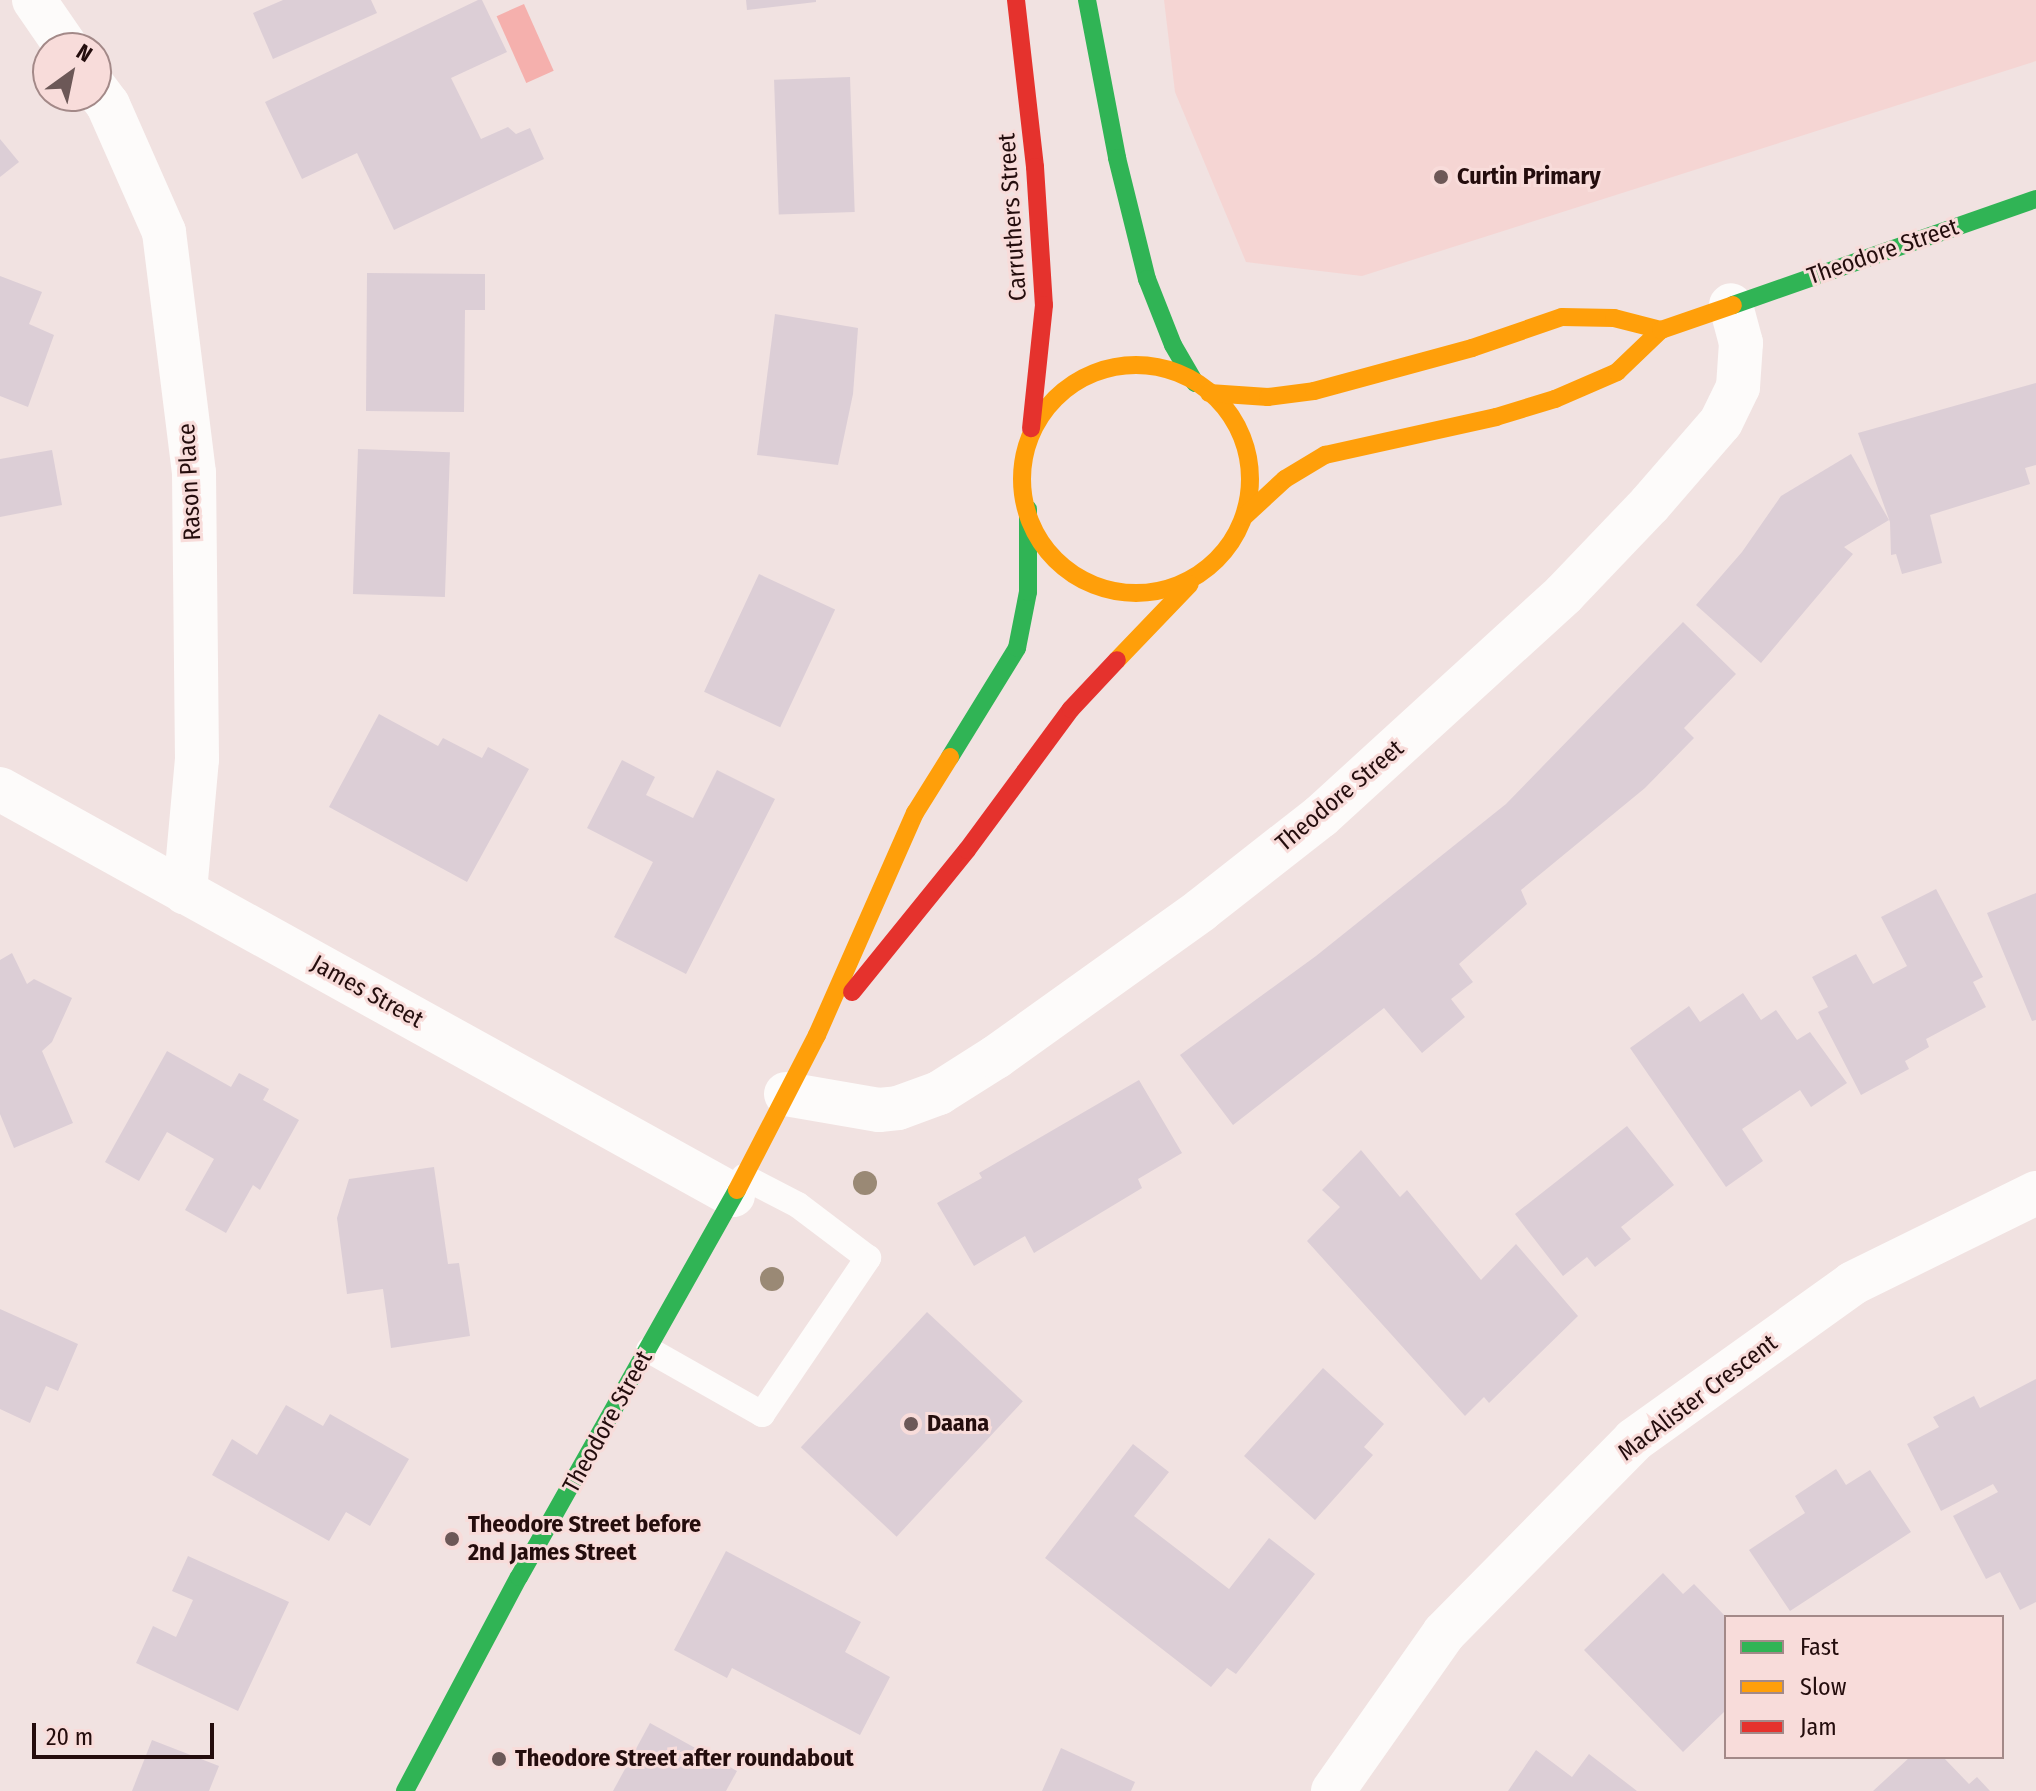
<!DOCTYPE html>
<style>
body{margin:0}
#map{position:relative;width:2036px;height:1791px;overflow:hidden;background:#f1e2e1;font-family:"Fira Sans Condensed",sans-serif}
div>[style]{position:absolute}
.built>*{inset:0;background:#f5d5d3}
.water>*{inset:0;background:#f5b0ad;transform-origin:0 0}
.building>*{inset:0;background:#dcced6;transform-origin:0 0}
.lane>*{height:26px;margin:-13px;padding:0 13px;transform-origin:13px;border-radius:13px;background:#fdfbfa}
.street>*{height:44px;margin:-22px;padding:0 22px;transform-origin:22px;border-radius:22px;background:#fdfbfa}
.fast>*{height:18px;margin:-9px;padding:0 9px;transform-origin:9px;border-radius:9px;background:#30b455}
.slow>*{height:18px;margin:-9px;padding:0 9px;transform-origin:9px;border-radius:9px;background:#ff9f0a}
.slow>.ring{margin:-9px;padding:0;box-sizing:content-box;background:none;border:18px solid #ff9f0a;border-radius:50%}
.jam>*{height:18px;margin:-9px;padding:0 9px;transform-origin:9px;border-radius:9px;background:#e5322d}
.trees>*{width:24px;height:24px;margin:-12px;border-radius:50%;background:#9a8975}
.dots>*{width:22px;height:22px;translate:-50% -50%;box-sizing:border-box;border:4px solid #f8dcda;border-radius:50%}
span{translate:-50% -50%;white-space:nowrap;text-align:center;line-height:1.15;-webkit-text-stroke:6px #f8dcda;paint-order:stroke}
.poi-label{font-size:24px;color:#240d0d;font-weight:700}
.left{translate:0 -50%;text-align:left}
.street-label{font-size:24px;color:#240d0d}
.legend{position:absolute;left:1724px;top:1615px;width:280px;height:144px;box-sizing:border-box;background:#f8dcda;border:2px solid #a38988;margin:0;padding:10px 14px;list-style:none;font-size:24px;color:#240d0d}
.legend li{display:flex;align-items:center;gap:16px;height:40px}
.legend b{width:40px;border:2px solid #a38988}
.north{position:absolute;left:32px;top:32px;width:80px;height:80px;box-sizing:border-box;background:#f8dcda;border:2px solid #a38988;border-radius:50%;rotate:33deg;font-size:22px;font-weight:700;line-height:32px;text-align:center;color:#240d0d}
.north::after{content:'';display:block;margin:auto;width:28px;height:36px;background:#6c5857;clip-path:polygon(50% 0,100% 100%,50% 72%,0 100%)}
.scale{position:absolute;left:32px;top:1723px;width:182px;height:36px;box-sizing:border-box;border:4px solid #240d0d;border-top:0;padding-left:10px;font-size:24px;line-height:28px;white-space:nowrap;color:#240d0d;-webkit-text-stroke:6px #f8dcda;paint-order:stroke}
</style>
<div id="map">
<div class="built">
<div style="clip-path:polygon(1164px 0,2036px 0,2036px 61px,1362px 276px,1246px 262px,1175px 92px)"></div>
</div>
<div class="water">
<div style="left:524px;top:4px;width:73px;height:30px;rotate:66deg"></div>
</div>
<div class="building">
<div style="clip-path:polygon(283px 0,371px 0,377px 13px,273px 59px,253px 13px)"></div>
<div style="clip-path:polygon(478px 0,482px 0,507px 52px,451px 78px,481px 139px,508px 127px,516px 134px,530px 128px,544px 159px,394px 230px,357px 153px,302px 179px,265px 102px)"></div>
<div style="clip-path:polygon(746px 0,816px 0,816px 2px,747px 10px)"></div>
<div style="left:850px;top:77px;width:135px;height:76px;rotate:88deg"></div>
<div style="clip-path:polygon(0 139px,19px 162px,0 177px)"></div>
<div style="clip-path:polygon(367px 273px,485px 274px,485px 310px,465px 310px,464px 412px,366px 411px)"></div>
<div style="clip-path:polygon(0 276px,42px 292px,29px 324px,54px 335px,28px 407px,0 396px)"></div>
<div style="clip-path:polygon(775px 314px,858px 328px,853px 394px,838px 465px,757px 455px)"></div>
<div style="clip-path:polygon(2036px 383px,2036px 465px,2025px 468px,2030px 484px,1930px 515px,1942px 563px,1902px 574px,1896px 554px,1891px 555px,1890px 522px,1858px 433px)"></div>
<div style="left:358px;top:449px;width:92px;height:145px;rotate:2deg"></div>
<div style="clip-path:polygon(52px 450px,62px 505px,0 517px,0 459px)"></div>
<div style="clip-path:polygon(1851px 454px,1889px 520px,1844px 547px,1853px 554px,1761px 663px,1696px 605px,1742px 552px,1781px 496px)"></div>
<div style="left:759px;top:574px;width:84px;height:130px;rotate:25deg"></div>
<div style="clip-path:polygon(1683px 622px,1736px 674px,1684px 728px,1694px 738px,1645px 788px,1521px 890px,1527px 904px,1459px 964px,1473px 982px,1451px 999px,1465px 1017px,1422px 1053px,1384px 1008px,1233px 1125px,1180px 1055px,1316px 956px,1506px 804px)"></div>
<div style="clip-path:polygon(379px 714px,438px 746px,443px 738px,482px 758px,488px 747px,529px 769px,467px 882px,329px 807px)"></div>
<div style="clip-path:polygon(622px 760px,655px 777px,646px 795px,693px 818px,717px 770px,775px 799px,686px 974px,614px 937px,653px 862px,587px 828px)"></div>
<div style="clip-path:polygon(1936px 889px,1983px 977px,1973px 982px,1986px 1007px,1926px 1039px,1929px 1047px,1905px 1061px,1909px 1069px,1861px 1095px,1818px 1012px,1828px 1007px,1812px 977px,1856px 954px,1873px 984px,1907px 966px,1881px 917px)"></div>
<div style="clip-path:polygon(2036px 893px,2036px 1020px,2032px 1021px,1987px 913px)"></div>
<div style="clip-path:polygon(12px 953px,27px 984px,34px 979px,72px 998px,52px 1042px,42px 1051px,73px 1123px,14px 1148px,0 1114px,0 960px)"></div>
<div style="clip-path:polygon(1743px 993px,1761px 1020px,1776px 1010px,1797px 1040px,1810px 1032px,1847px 1083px,1811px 1107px,1800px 1090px,1742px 1129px,1763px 1161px,1726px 1187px,1630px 1048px,1689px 1006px,1700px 1022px)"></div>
<div style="clip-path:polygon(167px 1051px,231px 1087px,239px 1073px,269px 1089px,263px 1100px,299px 1120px,260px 1190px,253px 1185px,226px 1233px,185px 1210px,214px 1159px,167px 1132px,139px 1181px,105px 1162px)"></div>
<div style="clip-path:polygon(1139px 1080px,1182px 1153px,1138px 1179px,1142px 1188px,1034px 1253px,1025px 1236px,974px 1266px,937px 1203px,982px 1178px,979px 1173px)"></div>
<div style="clip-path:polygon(1627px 1126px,1674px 1185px,1621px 1227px,1631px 1239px,1595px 1267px,1587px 1257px,1563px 1276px,1515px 1214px)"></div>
<div style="clip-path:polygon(1361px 1150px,1400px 1197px,1407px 1190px,1481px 1280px,1516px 1244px,1578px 1316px,1489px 1403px,1484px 1397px,1465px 1416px,1307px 1241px,1340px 1207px,1322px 1190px)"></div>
<div style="clip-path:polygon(434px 1167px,448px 1264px,459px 1263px,470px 1336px,391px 1348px,383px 1289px,347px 1294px,337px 1218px,349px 1179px)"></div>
<div style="clip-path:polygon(0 1309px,78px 1344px,58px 1391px,46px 1386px,30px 1423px,0 1409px)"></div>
<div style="left:927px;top:1312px;width:131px;height:185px;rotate:43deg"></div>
<div style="clip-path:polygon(1323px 1368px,1384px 1424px,1364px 1447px,1373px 1455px,1315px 1520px,1244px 1456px)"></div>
<div style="clip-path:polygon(2036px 1379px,2036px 1602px,2020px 1610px,2000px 1572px,1986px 1579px,1953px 1516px,1998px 1492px,1993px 1484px,1941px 1511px,1907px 1444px,1939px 1427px,1933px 1417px,1974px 1396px,1980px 1408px)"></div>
<div style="clip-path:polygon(286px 1405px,323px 1426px,330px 1414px,409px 1459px,370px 1526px,346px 1512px,329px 1541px,212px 1475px,232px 1439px,257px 1455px)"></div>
<div style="clip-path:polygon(1133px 1444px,1169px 1472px,1134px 1516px,1229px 1589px,1269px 1538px,1315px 1574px,1236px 1674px,1227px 1668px,1211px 1687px,1045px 1558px)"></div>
<div style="clip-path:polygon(1836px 1469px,1846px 1485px,1870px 1470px,1911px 1532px,1790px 1611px,1749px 1550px,1805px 1513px,1795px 1496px)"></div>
<div style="clip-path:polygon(726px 1551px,861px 1622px,845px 1652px,890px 1677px,860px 1735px,732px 1668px,727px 1678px,674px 1650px)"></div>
<div style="clip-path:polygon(188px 1556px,289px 1602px,238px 1711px,136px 1663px,153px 1626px,176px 1637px,193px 1600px,172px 1591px)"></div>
<div style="clip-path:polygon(1663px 1573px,1683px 1594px,1694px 1584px,1726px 1617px,1726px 1710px,1683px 1752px,1584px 1650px)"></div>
<div style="clip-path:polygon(650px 1723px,737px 1771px,726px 1791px,613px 1791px)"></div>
<div style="clip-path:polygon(152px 1740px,219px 1766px,209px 1791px,132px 1791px)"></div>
<div style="clip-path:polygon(1061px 1748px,1135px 1782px,1131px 1791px,1042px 1791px)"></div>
<div style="clip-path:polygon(1536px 1750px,1572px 1777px,1589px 1754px,1637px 1791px,1508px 1791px)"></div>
<div style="clip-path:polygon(1910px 1757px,1943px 1757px,1969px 1784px,1977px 1777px,1990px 1791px,1873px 1791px)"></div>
</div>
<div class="lane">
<div style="left:649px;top:1350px;width:130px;rotate:29.5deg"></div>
<div style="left:762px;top:1414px;width:189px;rotate:-55.8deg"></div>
<div style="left:868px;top:1258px;width:88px;rotate:-142.9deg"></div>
<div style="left:798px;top:1205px;width:61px;rotate:-152.6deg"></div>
</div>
<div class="street">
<div style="left:34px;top:0;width:58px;rotate:55.5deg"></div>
<div style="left:96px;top:89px;width:20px;rotate:53deg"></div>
<div style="left:108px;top:105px;width:139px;rotate:66.2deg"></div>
<div style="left:164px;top:232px;width:243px;rotate:82.9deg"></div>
<div style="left:194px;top:473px;width:286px;rotate:89.4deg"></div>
<div style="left:197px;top:759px;width:134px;rotate:95.2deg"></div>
<div style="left:0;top:789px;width:838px;rotate:28.98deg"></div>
<div style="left:786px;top:1094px;width:94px;rotate:9.8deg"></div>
<div style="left:879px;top:1110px;width:19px;rotate:-6deg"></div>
<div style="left:898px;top:1108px;width:44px;rotate:-20.1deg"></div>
<div style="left:939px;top:1093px;width:67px;rotate:-32.3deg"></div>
<div style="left:996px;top:1057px;width:252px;rotate:-35.6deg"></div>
<div style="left:1201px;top:910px;width:152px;rotate:-38.1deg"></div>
<div style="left:1321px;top:816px;width:329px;rotate:-42.4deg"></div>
<div style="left:1564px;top:594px;width:124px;rotate:-46.3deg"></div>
<div style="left:1650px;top:504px;width:108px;rotate:-49.1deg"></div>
<div style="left:1721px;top:422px;width:39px;rotate:-64deg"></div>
<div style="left:1738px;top:387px;width:44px;rotate:-86.1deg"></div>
<div style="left:1741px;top:343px;width:39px;rotate:-105deg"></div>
<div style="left:1333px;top:1791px;width:193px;rotate:-54.9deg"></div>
<div style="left:1444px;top:1633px;width:271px;rotate:-45.4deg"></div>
<div style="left:1634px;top:1440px;width:269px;rotate:-35.6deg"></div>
<div style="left:1853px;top:1283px;width:204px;rotate:-26.2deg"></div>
</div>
<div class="fast">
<div style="left:1087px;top:0;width:161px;rotate:79.2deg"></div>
<div style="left:1117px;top:158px;width:125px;rotate:76.1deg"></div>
<div style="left:1147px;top:279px;width:71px;rotate:68.5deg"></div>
<div style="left:1173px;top:345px;width:44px;rotate:59.9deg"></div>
<div style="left:1733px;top:305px;width:321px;rotate:-19.3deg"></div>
<div style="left:950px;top:757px;width:128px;rotate:-58.4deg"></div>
<div style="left:1017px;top:648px;width:57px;rotate:-78.9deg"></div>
<div style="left:1028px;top:592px;width:83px;rotate:-90deg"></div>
<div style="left:405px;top:1791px;width:242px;rotate:-62deg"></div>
<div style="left:519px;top:1577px;width:444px;rotate:-60.6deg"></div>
</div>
<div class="slow">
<div class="ring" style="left:1022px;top:365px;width:210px;height:210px"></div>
<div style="left:1209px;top:393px;width:59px;rotate:3.9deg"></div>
<div style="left:1268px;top:397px;width:46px;rotate:-7.4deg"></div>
<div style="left:1314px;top:391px;width:164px;rotate:-15.2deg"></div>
<div style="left:1472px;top:348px;width:95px;rotate:-19deg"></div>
<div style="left:1562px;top:317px;width:52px;rotate:1.1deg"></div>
<div style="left:1614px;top:318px;width:49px;rotate:14.3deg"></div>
<div style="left:1245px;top:516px;width:54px;rotate:-42.8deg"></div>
<div style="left:1285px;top:479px;width:47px;rotate:-31deg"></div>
<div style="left:1325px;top:455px;width:175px;rotate:-12.5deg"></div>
<div style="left:1496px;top:417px;width:62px;rotate:-17deg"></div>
<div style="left:1555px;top:399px;width:68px;rotate:-23.5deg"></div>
<div style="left:1617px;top:372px;width:61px;rotate:-43.7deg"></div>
<div style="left:1661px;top:330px;width:76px;rotate:-19.1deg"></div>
<div style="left:1117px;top:660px;width:105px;rotate:-46.2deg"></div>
<div style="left:737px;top:1190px;width:174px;rotate:-62.7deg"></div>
<div style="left:817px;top:1035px;width:243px;rotate:-66.2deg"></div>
<div style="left:915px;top:813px;width:66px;rotate:-58deg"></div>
</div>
<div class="jam">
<div style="left:1016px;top:0;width:168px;rotate:83.5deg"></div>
<div style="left:1035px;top:167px;width:138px;rotate:86.3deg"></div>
<div style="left:1044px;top:305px;width:124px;rotate:96deg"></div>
<div style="left:852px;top:992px;width:183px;rotate:-51deg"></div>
<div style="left:967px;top:850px;width:175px;rotate:-53.6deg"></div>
<div style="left:1071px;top:709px;width:67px;rotate:-46.8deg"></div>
</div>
<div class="trees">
<div style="left:865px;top:1183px"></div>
<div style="left:772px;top:1279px"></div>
</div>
<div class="dots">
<div style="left:1441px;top:177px;background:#6c5857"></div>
<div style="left:911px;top:1424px;background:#6c5857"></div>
<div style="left:452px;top:1539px;background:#6c5857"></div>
<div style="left:499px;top:1759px;background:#6c5857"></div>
</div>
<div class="poi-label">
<span class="left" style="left:1457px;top:177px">Curtin Primary</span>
<span class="left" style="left:927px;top:1424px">Daana</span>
<span class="left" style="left:468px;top:1539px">Theodore Street before<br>2nd James Street</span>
<span class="left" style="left:515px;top:1759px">Theodore Street after roundabout</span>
</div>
<div class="street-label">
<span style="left:1013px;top:217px;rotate:-94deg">Carruthers Street</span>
<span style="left:1883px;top:252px;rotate:-19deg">Theodore Street</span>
<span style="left:190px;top:482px;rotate:-93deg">Rason Place</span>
<span style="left:1340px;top:796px;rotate:-40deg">Theodore Street</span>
<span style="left:367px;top:992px;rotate:29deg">James Street</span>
<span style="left:1698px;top:1398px;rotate:-37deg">MacAlister Crescent</span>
<span style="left:608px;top:1422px;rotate:-61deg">Theodore Street</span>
</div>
<ul class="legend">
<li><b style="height:10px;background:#30b455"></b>Fast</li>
<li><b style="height:10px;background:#ff9f0a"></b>Slow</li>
<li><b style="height:10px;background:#e5322d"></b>Jam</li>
</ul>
<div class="north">N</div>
<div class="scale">20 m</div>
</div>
